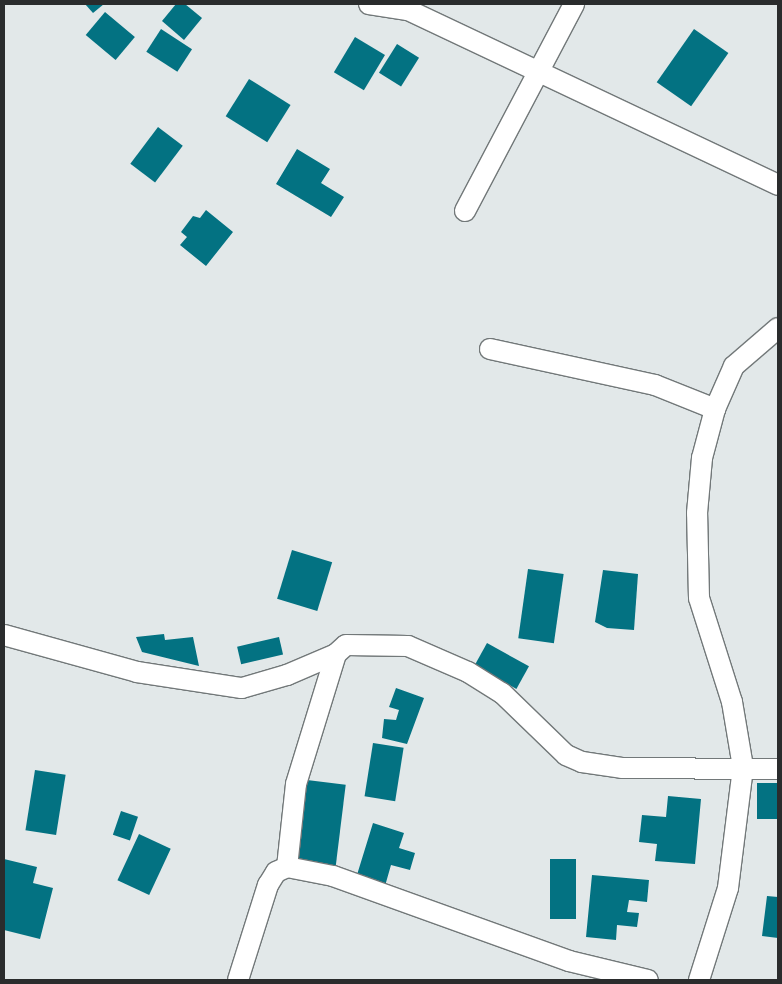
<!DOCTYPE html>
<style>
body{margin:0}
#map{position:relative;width:782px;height:984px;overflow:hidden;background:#e2e8e9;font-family:Manrope,sans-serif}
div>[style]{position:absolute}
.building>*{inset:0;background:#037282;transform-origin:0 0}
.roads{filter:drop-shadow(1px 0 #727879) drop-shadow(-1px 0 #727879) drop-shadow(0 1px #727879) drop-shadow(0 -1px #727879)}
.minor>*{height:20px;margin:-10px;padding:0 10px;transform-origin:10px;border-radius:10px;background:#fff}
span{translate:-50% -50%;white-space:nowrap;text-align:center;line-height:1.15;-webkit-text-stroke:5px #e2e8e9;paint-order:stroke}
.frame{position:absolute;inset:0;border:5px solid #2a2c2d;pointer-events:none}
</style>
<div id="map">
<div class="building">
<div style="clip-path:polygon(85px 4px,104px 4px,93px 13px)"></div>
<div style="clip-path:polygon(176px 4px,185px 4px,202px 18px,184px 40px,162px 21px)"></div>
<div style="left:105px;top:12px;width:39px;height:30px;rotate:40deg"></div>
<div style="left:161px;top:29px;width:37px;height:27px;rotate:33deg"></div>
<div style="left:694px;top:29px;width:42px;height:65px;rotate:35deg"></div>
<div style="left:355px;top:37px;width:35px;height:41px;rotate:31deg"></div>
<div style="left:397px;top:44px;width:26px;height:34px;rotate:32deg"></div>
<div style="left:249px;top:79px;width:49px;height:44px;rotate:32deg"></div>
<div style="left:158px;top:127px;width:31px;height:46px;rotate:37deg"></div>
<div style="clip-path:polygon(297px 149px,330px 169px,321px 183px,344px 197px,331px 217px,276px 184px)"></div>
<div style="clip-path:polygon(206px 210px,233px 232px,206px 266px,180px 245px,187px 237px,181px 232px,193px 216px,200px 218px)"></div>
<div style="left:292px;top:550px;width:42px;height:51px;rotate:17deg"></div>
<div style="left:528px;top:569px;width:36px;height:70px;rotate:8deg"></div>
<div style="clip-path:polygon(603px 570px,638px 574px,634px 630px,607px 628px,595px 622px)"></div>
<div style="clip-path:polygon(164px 634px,165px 640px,193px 637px,199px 666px,142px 652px,136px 637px)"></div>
<div style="left:279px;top:637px;width:18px;height:43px;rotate:77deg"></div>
<div style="left:487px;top:643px;width:48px;height:26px;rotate:29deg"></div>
<div style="clip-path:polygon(396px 688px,424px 698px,407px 744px,382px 738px,384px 719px,396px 720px,399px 710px,389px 707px)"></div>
<div style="left:373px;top:743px;width:31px;height:54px;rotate:9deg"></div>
<div style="left:35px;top:770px;width:31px;height:61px;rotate:9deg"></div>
<div style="left:307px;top:780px;width:39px;height:83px;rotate:7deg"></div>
<div style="left:778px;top:783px;width:36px;height:21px;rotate:90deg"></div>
<div style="clip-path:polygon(668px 796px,701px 799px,695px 864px,655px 861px,657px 844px,639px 842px,642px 815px,666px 817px)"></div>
<div style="left:121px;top:811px;width:18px;height:25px;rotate:19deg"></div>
<div style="clip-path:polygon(373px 823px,404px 833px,399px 848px,415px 853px,410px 870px,391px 865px,385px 886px,356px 878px)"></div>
<div style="left:139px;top:834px;width:35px;height:51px;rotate:25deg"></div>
<div style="clip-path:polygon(4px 859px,37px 867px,33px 883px,53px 888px,40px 939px,4px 930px)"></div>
<div style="left:576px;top:859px;width:60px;height:26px;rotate:90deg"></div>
<div style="clip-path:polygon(592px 875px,649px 880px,647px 902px,629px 900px,627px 912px,639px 913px,637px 927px,617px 925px,616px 940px,586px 937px)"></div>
<div style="clip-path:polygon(767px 896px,778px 897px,778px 938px,762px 936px)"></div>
</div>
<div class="roads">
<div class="minor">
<div style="left:369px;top:4px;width:39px;rotate:9deg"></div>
<div style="left:408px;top:10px;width:409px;rotate:25.3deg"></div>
<div style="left:465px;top:211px;width:234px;rotate:-62.2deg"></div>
<div style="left:490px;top:349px;width:169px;rotate:12.3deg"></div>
<div style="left:655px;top:385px;width:65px;rotate:21.8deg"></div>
<div style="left:4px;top:635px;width:138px;rotate:15.5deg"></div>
<div style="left:137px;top:672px;width:106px;rotate:8.7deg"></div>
<div style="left:242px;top:688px;width:47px;rotate:-16.1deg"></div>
<div style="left:287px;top:675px;width:53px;rotate:-23.2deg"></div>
<div style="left:287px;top:867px;width:83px;rotate:-83.8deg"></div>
<div style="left:296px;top:784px;width:136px;rotate:-72.9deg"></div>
<div style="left:336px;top:654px;width:13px;rotate:-42deg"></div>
<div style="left:346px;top:645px;width:62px;rotate:0.9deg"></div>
<div style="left:408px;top:646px;width:65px;rotate:23.4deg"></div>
<div style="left:468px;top:672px;width:40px;rotate:32deg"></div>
<div style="left:502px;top:693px;width:89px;rotate:44.1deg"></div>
<div style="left:566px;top:755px;width:17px;rotate:24deg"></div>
<div style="left:582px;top:762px;width:40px;rotate:8.5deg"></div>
<div style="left:622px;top:768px;width:156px;rotate:0.4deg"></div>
<div style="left:238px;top:980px;width:100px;rotate:-72.5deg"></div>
<div style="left:268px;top:885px;width:15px;rotate:-58deg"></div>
<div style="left:276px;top:872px;width:12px;rotate:-24deg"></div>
<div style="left:287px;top:867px;width:47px;rotate:11.1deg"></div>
<div style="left:333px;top:876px;width:251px;rotate:19.8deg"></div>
<div style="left:569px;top:961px;width:81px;rotate:13.5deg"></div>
<div style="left:699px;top:980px;width:96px;rotate:-72.5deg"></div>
<div style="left:728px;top:888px;width:122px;rotate:-82.9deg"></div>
<div style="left:743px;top:767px;width:66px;rotate:-99.6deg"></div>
<div style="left:732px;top:702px;width:109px;rotate:-107.6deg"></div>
<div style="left:699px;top:598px;width:85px;rotate:-91.3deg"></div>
<div style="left:697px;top:513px;width:55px;rotate:-84.8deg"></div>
<div style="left:702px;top:458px;width:51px;rotate:-75.1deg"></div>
<div style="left:715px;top:409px;width:47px;rotate:-66.2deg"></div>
<div style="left:734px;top:366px;width:58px;rotate:-40.8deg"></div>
</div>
</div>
<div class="frame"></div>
</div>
